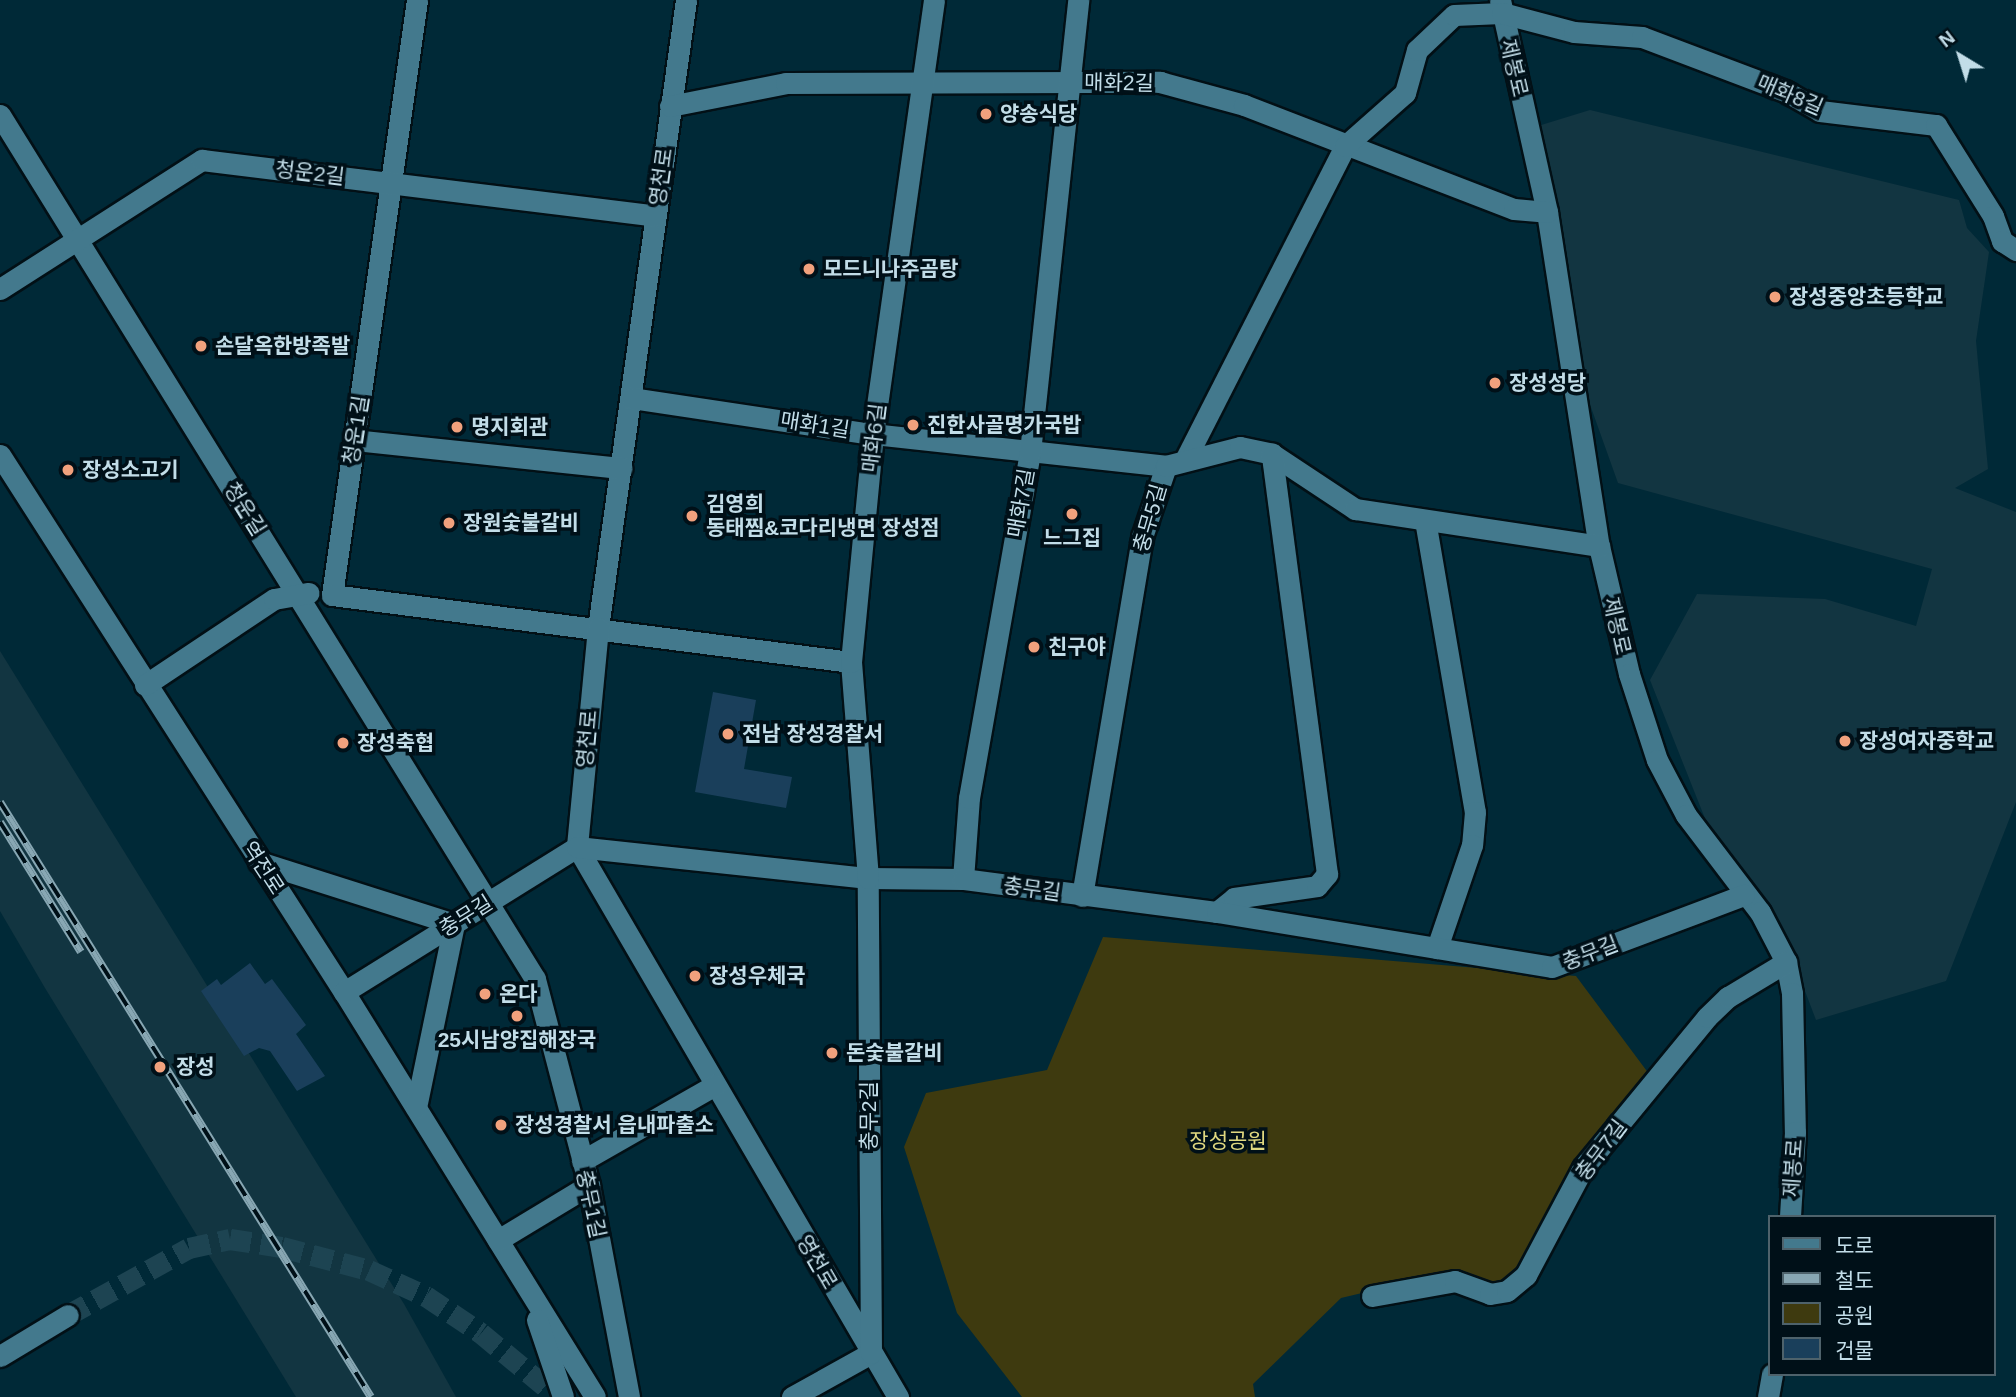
<!DOCTYPE html>
<meta charset="utf-8">
<style>
body{margin:0}
#map{position:relative;width:2016px;height:1397px;overflow:hidden;background:#002937;font-family:Helvetica,"Noto Sans KR",sans-serif}
div>[style]{position:absolute}
.built>*{inset:0;background:#123541}
.green>*{inset:0;background:#3e3a0f}
.building>*{inset:0;background:#1a3f5b}
.minor-tunnel>*{height:21px;margin-top:-10.5px;transform-origin:0;background:repeating-linear-gradient(90deg,#1d4452 0 21px,transparent 0 31px)}
.roads{filter:drop-shadow(2px 0 #021016) drop-shadow(-2px 0 #021016) drop-shadow(0 2px #021016) drop-shadow(0 -2px #021016)}
.minor>*{height:21px;margin:-10.5px;padding:0 10.5px;transform-origin:10.5px;border-radius:10.5px;background:#43798d}
.rail>*{height:8px;margin-top:-4px;transform-origin:0;background:repeating-linear-gradient(90deg,#001018 0 16px,#88a7b3 0 32px);box-sizing:border-box;border-block:2px solid #88a7b3}
.dots>*{width:19px;height:19px;translate:-50% -50%;box-sizing:border-box;border:4px solid #001018;border-radius:50%}
span{translate:-50% -50%;white-space:nowrap;text-align:center;line-height:1.15;-webkit-text-stroke:7px #001018;paint-order:stroke}
.street-label{font-size:21px;color:#c2dde8}
.poi-label{font-size:21px;color:#c2dde8;font-weight:700}
.left{translate:0 -50%;text-align:left}
.park-label{font-size:21px;color:#e0d980}
.legend{position:absolute;left:1768px;top:1215px;width:228px;height:161px;box-sizing:border-box;background:#001018;border:2px solid #4e626b;margin:0;padding:9px 12px;list-style:none;font-size:21px;color:#c2dde8}
.legend li{display:flex;align-items:center;gap:14px;height:35px}
.legend b{width:35px;border:2px solid #4e626b}
.north{position:absolute;left:1925px;top:21px;width:70px;height:70px;-webkit-text-stroke:5px #001018;paint-order:stroke;rotate:322deg;font-size:19px;font-weight:700;line-height:28px;text-align:center;color:#c2dde8}
.north::after{content:'';display:block;margin:auto;width:24px;height:32px;background:#c2dde8;clip-path:polygon(50% 0,100% 100%,50% 72%,0 100%)}
</style>
<div id="map">
<div class="built">
<div style="clip-path:polygon(1590px 110px,1959px 200px,1967px 228px,1989px 252px,1976px 341px,1988px 469px,1955px 488px,2016px 512px,2016px 802px,1946px 981px,1816px 1020px,1778px 920px,1706px 821px,1650px 680px,1697px 594px,1825px 599px,1916px 626px,1932px 569px,1618px 483px,1583px 385px,1538px 126px)"></div>
<div style="clip-path:polygon(0 651px,404px 1304px,456px 1397px,296px 1397px,45px 988px,0 911px)"></div>
</div>
<div class="green">
<div style="clip-path:polygon(1103px 937px,1576px 976px,1655px 1082px,1514px 1285px,1442px 1274px,1341px 1298px,1253px 1384px,1255px 1397px,1022px 1397px,957px 1313px,904px 1147px,926px 1093px,1047px 1070px)"></div>
</div>
<div class="building">
<div style="clip-path:polygon(713px 692px,756px 700px,744px 769px,792px 777px,786px 808px,695px 792px)"></div>
<div style="clip-path:polygon(250px 963px,265px 984px,272px 979px,306px 1025px,296px 1034px,325px 1076px,297px 1091px,270px 1051px,259px 1048px,244px 1056px,201px 991px,217px 979px,221px 985px)"></div>
</div>
<div class="minor-tunnel">
<div style="left:68px;top:1315px;width:138px;rotate:-29deg"></div>
<div style="left:189px;top:1248px;width:42px;rotate:-12.4deg"></div>
<div style="left:230px;top:1239px;width:53px;rotate:8.7deg"></div>
<div style="left:282px;top:1247px;width:90px;rotate:14.8deg"></div>
<div style="left:369px;top:1270px;width:63px;rotate:24.5deg"></div>
<div style="left:426px;top:1296px;width:66px;rotate:33.9deg"></div>
<div style="left:481px;top:1333px;width:100px;rotate:39.7deg"></div>
</div>
<div class="roads">
<div class="minor">
<div style="left:417px;top:0;width:601px;rotate:98.13deg"></div>
<div style="left:332px;top:595px;width:523px;rotate:7.36deg"></div>
<div style="left:686px;top:0;width:634px;rotate:97.98deg"></div>
<div style="left:598px;top:628px;width:220px;rotate:95.5deg"></div>
<div style="left:577px;top:847px;width:637px;rotate:59.73deg"></div>
<div style="left:1500px;top:0;width:217px;rotate:77.5deg"></div>
<div style="left:1547px;top:212px;width:338px;rotate:81.2deg"></div>
<div style="left:1599px;top:546px;width:131px;rotate:76.8deg"></div>
<div style="left:1629px;top:674px;width:90px;rotate:72deg"></div>
<div style="left:1657px;top:760px;width:62px;rotate:62.2deg"></div>
<div style="left:1686px;top:815px;width:122px;rotate:52.7deg"></div>
<div style="left:1760px;top:912px;width:56px;rotate:62.5deg"></div>
<div style="left:1786px;top:962px;width:32px;rotate:79deg"></div>
<div style="left:1792px;top:993px;width:139px;rotate:88.8deg"></div>
<div style="left:1795px;top:1132px;width:85px;rotate:93.4deg"></div>
<div style="left:670px;top:106px;width:118px;rotate:-11.2deg"></div>
<div style="left:786px;top:83px;width:374px;rotate:-0.2deg"></div>
<div style="left:1160px;top:82px;width:87px;rotate:15.3deg"></div>
<div style="left:1244px;top:105px;width:289px;rotate:21.1deg"></div>
<div style="left:1514px;top:209px;width:33px;rotate:5deg"></div>
<div style="left:0;top:115px;width:1016px;rotate:58.23deg"></div>
<div style="left:535px;top:979px;width:213px;rotate:75.3deg"></div>
<div style="left:589px;top:1185px;width:216px;rotate:79.3deg"></div>
<div style="left:0;top:289px;width:240px;rotate:-32.6deg"></div>
<div style="left:202px;top:160px;width:457px;rotate:7deg"></div>
<div style="left:631px;top:398px;width:245px;rotate:8.5deg"></div>
<div style="left:873px;top:434px;width:295px;rotate:6.2deg"></div>
<div style="left:354px;top:440px;width:269px;rotate:6deg"></div>
<div style="left:0;top:455px;width:638px;rotate:57.36deg"></div>
<div style="left:344px;top:992px;width:476px;rotate:58.2deg"></div>
<div style="left:1185px;top:460px;width:352px;rotate:-63deg"></div>
<div style="left:1345px;top:146px;width:80px;rotate:-41.5deg"></div>
<div style="left:1405px;top:93px;width:45px;rotate:-74.4deg"></div>
<div style="left:1417px;top:50px;width:51px;rotate:-43.4deg"></div>
<div style="left:1454px;top:15px;width:48px;rotate:-2.4deg"></div>
<div style="left:1502px;top:13px;width:74px;rotate:14.8deg"></div>
<div style="left:1574px;top:32px;width:68px;rotate:4.2deg"></div>
<div style="left:1642px;top:37px;width:153px;rotate:20.7deg"></div>
<div style="left:1785px;top:91px;width:40px;rotate:29.7deg"></div>
<div style="left:1820px;top:111px;width:117px;rotate:6.9deg"></div>
<div style="left:1936px;top:125px;width:107px;rotate:57.9deg"></div>
<div style="left:1993px;top:216px;width:27px;rotate:70deg"></div>
<div style="left:2002px;top:241px;width:17px;rotate:33deg"></div>
<div style="left:1425px;top:520px;width:296px;rotate:80.3deg"></div>
<div style="left:1475px;top:812px;width:33px;rotate:95deg"></div>
<div style="left:1472px;top:845px;width:109px;rotate:108.8deg"></div>
<div style="left:145px;top:685px;width:155px;rotate:-33.7deg"></div>
<div style="left:274px;top:599px;width:35px;rotate:-10deg"></div>
<div style="left:259px;top:862px;width:205px;rotate:17.6deg"></div>
<div style="left:454px;top:924px;width:187px;rotate:101.7deg"></div>
<div style="left:963px;top:879px;width:81px;rotate:-85.8deg"></div>
<div style="left:969px;top:798px;width:351px;rotate:-80deg"></div>
<div style="left:1030px;top:452px;width:455px;rotate:-83.9deg"></div>
<div style="left:1082px;top:896px;width:364px;rotate:-80.5deg"></div>
<div style="left:1142px;top:537px;width:75px;rotate:-71.3deg"></div>
<div style="left:1166px;top:466px;width:76px;rotate:-14.4deg"></div>
<div style="left:1240px;top:447px;width:33px;rotate:12deg"></div>
<div style="left:1272px;top:454px;width:100px;rotate:33.5deg"></div>
<div style="left:1355px;top:509px;width:247px;rotate:8.6deg"></div>
<div style="left:1217px;top:912px;width:22px;rotate:-39deg"></div>
<div style="left:1234px;top:898px;width:84px;rotate:-8.2deg"></div>
<div style="left:1317px;top:886px;width:16px;rotate:-50deg"></div>
<div style="left:1327px;top:874px;width:424px;rotate:-97.5deg"></div>
<div style="left:344px;top:992px;width:274px;rotate:-31.9deg"></div>
<div style="left:577px;top:847px;width:293px;rotate:6.1deg"></div>
<div style="left:868px;top:878px;width:95px;rotate:0.6deg"></div>
<div style="left:963px;top:879px;width:256px;rotate:7.4deg"></div>
<div style="left:1217px;top:912px;width:339px;rotate:9.3deg"></div>
<div style="left:1552px;top:967px;width:205px;rotate:-20.6deg"></div>
<div style="left:582px;top:1161px;width:153px;rotate:-29.7deg"></div>
<div style="left:498px;top:1240px;width:106px;rotate:-31.1deg"></div>
<div style="left:1372px;top:1296px;width:84px;rotate:-10.2deg"></div>
<div style="left:1455px;top:1281px;width:37px;rotate:20deg"></div>
<div style="left:1490px;top:1294px;width:17px;rotate:-10deg"></div>
<div style="left:1507px;top:1291px;width:25px;rotate:-40deg"></div>
<div style="left:1526px;top:1275px;width:121px;rotate:-62deg"></div>
<div style="left:1583px;top:1168px;width:195px;rotate:-50.6deg"></div>
<div style="left:1707px;top:1017px;width:29px;rotate:-44deg"></div>
<div style="left:1728px;top:997px;width:68px;rotate:-31.1deg"></div>
<div style="left:537px;top:1320px;width:81px;rotate:71.3deg"></div>
<div style="left:0;top:1356px;width:79px;rotate:-31.1deg"></div>
<div style="left:792px;top:1397px;width:90px;rotate:-29.1deg"></div>
<div style="left:871px;top:1353px;width:475px;rotate:-90.4deg"></div>
<div style="left:868px;top:878px;width:217px;rotate:-94.5deg"></div>
<div style="left:851px;top:662px;width:229px;rotate:-84.5deg"></div>
<div style="left:873px;top:434px;width:438px;rotate:-82deg"></div>
<div style="left:1768px;top:1397px;width:23px;rotate:-80deg"></div>
</div>
</div>
<div class="rail">
<div style="left:0;top:802px;width:701px;rotate:58.06deg"></div>
<div style="left:0;top:822px;width:153px;rotate:58.1deg"></div>
</div>
<div class="dots">
<div style="left:986px;top:114px;background:#f1a17d"></div>
<div style="left:809px;top:269px;background:#f1a17d"></div>
<div style="left:1775px;top:297px;background:#f1a17d"></div>
<div style="left:201px;top:346px;background:#f1a17d"></div>
<div style="left:1495px;top:383px;background:#f1a17d"></div>
<div style="left:913px;top:425px;background:#f1a17d"></div>
<div style="left:457px;top:427px;background:#f1a17d"></div>
<div style="left:68px;top:470px;background:#f1a17d"></div>
<div style="left:1072px;top:514px;background:#f1a17d"></div>
<div style="left:692px;top:516px;background:#f1a17d"></div>
<div style="left:449px;top:523px;background:#f1a17d"></div>
<div style="left:1034px;top:647px;background:#f1a17d"></div>
<div style="left:728px;top:734px;background:#f1a17d"></div>
<div style="left:1845px;top:741px;background:#f1a17d"></div>
<div style="left:343px;top:743px;background:#f1a17d"></div>
<div style="left:695px;top:976px;background:#f1a17d"></div>
<div style="left:485px;top:994px;background:#f1a17d"></div>
<div style="left:517px;top:1016px;background:#f1a17d"></div>
<div style="left:832px;top:1053px;background:#f1a17d"></div>
<div style="left:160px;top:1067px;background:#f1a17d"></div>
<div style="left:501px;top:1125px;background:#f1a17d"></div>
</div>
<div class="street-label">
<span style="left:1514px;top:68px;rotate:77deg">제봉로</span>
<span style="left:1119px;top:83px;rotate:1deg">매화2길</span>
<span style="left:1790px;top:95px;rotate:23deg">매화8길</span>
<span style="left:310px;top:173px;rotate:7deg">청운2길</span>
<span style="left:661px;top:177px;rotate:-82deg">영천로</span>
<span style="left:815px;top:425px;rotate:9deg">매화1길</span>
<span style="left:356px;top:430px;rotate:-81deg">청운1길</span>
<span style="left:874px;top:438px;rotate:-83deg">매화6길</span>
<span style="left:1021px;top:503px;rotate:-80deg">매화7길</span>
<span style="left:245px;top:509px;rotate:58deg">청운길</span>
<span style="left:1150px;top:518px;rotate:-74deg">충무5길</span>
<span style="left:1617px;top:626px;rotate:77deg">제봉로</span>
<span style="left:587px;top:739px;rotate:-85deg">영천로</span>
<span style="left:263px;top:868px;rotate:57deg">역전로</span>
<span style="left:1032px;top:889px;rotate:8deg">충무길</span>
<span style="left:466px;top:916px;rotate:-32deg">충무길</span>
<span style="left:1590px;top:953px;rotate:-21deg">충무길</span>
<span style="left:869px;top:1116px;rotate:-90deg">충무2길</span>
<span style="left:1601px;top:1150px;rotate:-53deg">충무7길</span>
<span style="left:1793px;top:1168px;rotate:-86deg">제봉로</span>
<span style="left:591px;top:1204px;rotate:78deg">충무1길</span>
<span style="left:817px;top:1262px;rotate:60deg">영천로</span>
</div>
<div class="poi-label">
<span class="left" style="left:1000px;top:114px">양송식당</span>
<span class="left" style="left:823px;top:269px">모드니나주곰탕</span>
<span class="left" style="left:1789px;top:297px">장성중앙초등학교</span>
<span class="left" style="left:215px;top:346px">손달옥한방족발</span>
<span class="left" style="left:1509px;top:383px">장성성당</span>
<span class="left" style="left:927px;top:425px">진한사골명가국밥</span>
<span class="left" style="left:471px;top:427px">명지회관</span>
<span class="left" style="left:82px;top:470px">장성소고기</span>
<span class="left" style="left:706px;top:516px">김영희<br>동태찜&amp;코다리냉면 장성점</span>
<span class="left" style="left:463px;top:523px">장원숯불갈비</span>
<span style="left:1072px;top:538px">느그집</span>
<span class="left" style="left:1048px;top:647px">친구야</span>
<span class="left" style="left:742px;top:734px">전남 장성경찰서</span>
<span class="left" style="left:1859px;top:741px">장성여자중학교</span>
<span class="left" style="left:357px;top:743px">장성축협</span>
<span class="left" style="left:709px;top:976px">장성우체국</span>
<span class="left" style="left:499px;top:994px">온다</span>
<span style="left:517px;top:1040px">25시남양집해장국</span>
<span class="left" style="left:846px;top:1053px">돈숯불갈비</span>
<span class="left" style="left:176px;top:1067px">장성</span>
<span class="left" style="left:515px;top:1125px">장성경찰서 읍내파출소</span>
</div>
<div class="park-label">
<span style="left:1228px;top:1141px">장성공원</span>
</div>
<ul class="legend">
<li><b style="height:9px;background:#43798d"></b>도로</li>
<li><b style="height:9px;background:#88a7b3"></b>철도</li>
<li><b style="height:19px;background:#3e3a0f"></b>공원</li>
<li><b style="height:19px;background:#1a3f5b"></b>건물</li>
</ul>
<div class="north">N</div>
</div>
